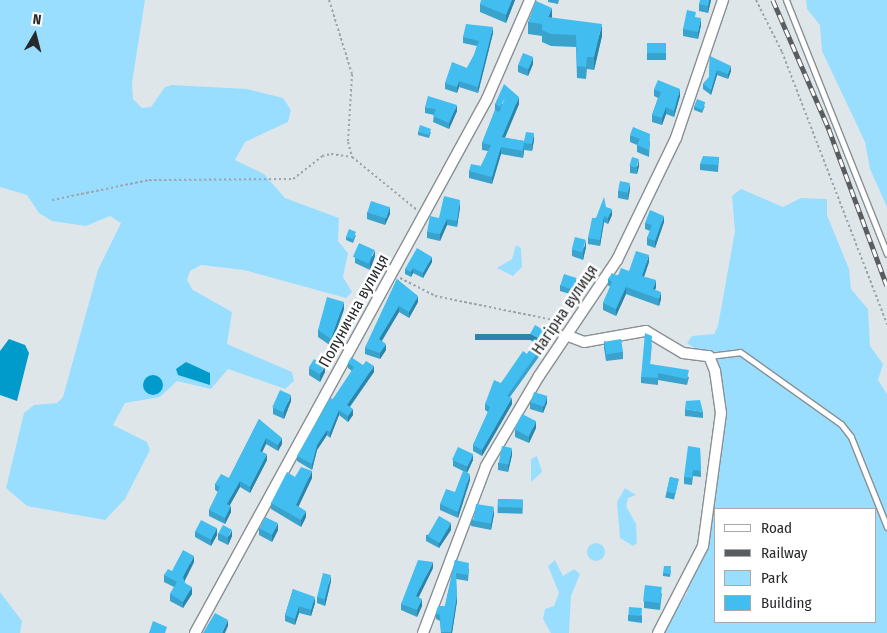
<!DOCTYPE html>
<meta charset="utf-8">
<style>
body{margin:0}
#map{position:relative;width:887px;height:633px;overflow:hidden;background:#dfe6ea;font-family:"Fira Sans Condensed",sans-serif}
div>[style]{position:absolute}
.green>*{inset:0;background:#9adeff}
.round{border-radius:50%}
.water>*{inset:0;background:#009acb}
.path>*{height:2px;margin-top:-1px;transform-origin:0;background:repeating-linear-gradient(90deg,#9ea3a7 0 2.5px,transparent 0 5px)}
.roads{filter:drop-shadow(1px 0 #888f92) drop-shadow(-1px 0 #888f92) drop-shadow(0 1px #888f92) drop-shadow(0 -1px #888f92)}
.service>*{height:5px;margin:-2.5px;padding:0 2.5px;transform-origin:2.5px;border-radius:2.5px;background:#fff}
.minor>*{height:10px;margin:-5px;padding:0 5px;transform-origin:5px;border-radius:5px;background:#fff}
.rail>*{height:4.5px;margin-top:-2.25px;transform-origin:0;background:repeating-linear-gradient(90deg,#fff 0 8px,#595d5f 0 16px);box-sizing:border-box;border-block:1px solid #595d5f}
.wall>*{inset:0;background:#39a3ce;transform-origin:0 0}
.shaded-wall>*{inset:0;background:#2e84a8;transform-origin:0 0}
.building>*{inset:0;background:#42bdf0;transform-origin:0 0}
span{translate:-50% -50%;white-space:nowrap;text-align:center;line-height:1.15;-webkit-text-stroke:5px #fff;paint-order:stroke}
.street-label{font-size:16px;color:#27292b}
.legend{position:absolute;left:714px;top:508px;width:162px;height:115px;box-sizing:border-box;background:#fff;border:1px solid #a9a9aa;margin:0;padding:6px 9px;list-style:none;font-size:15px;color:#27292b}
.legend li{display:flex;align-items:center;gap:10px;height:25px}
.legend b{width:25px;border:1px solid #a9a9aa}
.north{position:absolute;left:10px;top:10px;width:50px;height:50px;-webkit-text-stroke:4px #fff;paint-order:stroke;rotate:8deg;font-size:14px;font-weight:700;line-height:20px;text-align:center;color:#27292b}
.north::after{content:'';display:block;margin:auto;width:18px;height:22px;background:#27292b;clip-path:polygon(50% 0,100% 100%,50% 72%,0 100%)}
</style>
<div id="map">
<div class="green">
<div style="clip-path:polygon(0 0,145px 0,132px 83px,133px 99px,142px 108px,151px 107px,165px 87px,172px 85px,247px 89px,283px 98px,291px 110px,288px 122px,245px 142px,235px 160px,264px 174px,285px 198px,339px 218px,338px 241px,348px 253px,343px 277px,352px 292px,346px 298px,244px 270px,201px 265px,190px 271px,187px 280px,193px 290px,232px 312px,227px 344px,292px 372px,294px 381px,285px 389px,228px 369px,211px 389px,177px 381px,160px 397px,125px 403px,113px 425px,147px 442px,150px 450px,125px 499px,105px 520px,27px 506px,6px 488px,24px 413px,34px 405px,57px 403px,63px 397px,98px 270px,121px 223px,110px 216px,86px 226px,52px 221px,39px 213px,27px 195px,0 187px)"></div>
<div style="clip-path:polygon(806px 0,887px 0,887px 207px,870px 169px,865px 142px,822px 51px,820px 25px,807px 9px)"></div>
<div style="clip-path:polygon(evenodd,741px 189px,783px 207px,801px 198px,827px 199px,827px 215px,849px 269px,851px 289px,868px 309px,870px 346px,883px 364px,878px 380px,887px 394px,887px 633px,662px 633px,687px 593px,707px 494px,721px 452px,714px 362px,687px 343px,692px 336px,714px 334px,718px 326px,735px 231px,732px 196px,741px 189px,716px 509px,876px 509px,876px 622px,716px 622px,716px 509px)"></div>
<div style="clip-path:polygon(516px 245px,521px 248px,522px 267px,513px 276px,497px 268px,512px 259px)"></div>
<div style="clip-path:polygon(537px 456px,542px 472px,531px 482px,531px 459px)"></div>
<div style="clip-path:polygon(625px 488px,636px 495px,628px 498px,626px 506px,636px 524px,637px 543px,633px 546px,620px 538px,617px 502px)"></div>
<div class="round" style="left:587px;top:543px;width:18px;height:18px"></div>
<div style="clip-path:polygon(555px 560px,563px 576px,574px 569px,580px 574px,571px 596px,569px 633px,551px 633px,543px 619px,545px 609px,554px 606px,559px 593px,548px 566px)"></div>
<div style="clip-path:polygon(0 592px,22px 621px,20px 633px,0 633px)"></div>
</div>
<div class="water">
<div style="clip-path:polygon(9px 339px,25px 345px,29px 353px,17px 401px,0 395px,0 351px)"></div>
<div style="clip-path:polygon(186px 362px,210px 373px,210px 385px,178px 375px,176px 369px)"></div>
<div class="round" style="left:143px;top:375px;width:20px;height:20px"></div>
</div>
<div class="path">
<div style="left:329px;top:0;width:77px;rotate:72.7deg"></div>
<div style="left:352px;top:74px;width:68px;rotate:93.4deg"></div>
<div style="left:348px;top:142px;width:16px;rotate:75deg"></div>
<div style="left:756px;top:0;width:58px;rotate:63.4deg"></div>
<div style="left:782px;top:52px;width:292px;rotate:68.9deg"></div>
<div style="left:52px;top:200px;width:99px;rotate:-11.7deg"></div>
<div style="left:149px;top:180px;width:144px;rotate:-0.4deg"></div>
<div style="left:293px;top:179px;width:37px;rotate:-38deg"></div>
<div style="left:322px;top:156px;width:9px;rotate:-13deg"></div>
<div style="left:331px;top:154px;width:21px;rotate:8deg"></div>
<div style="left:352px;top:157px;width:84px;rotate:39.2deg"></div>
<div style="left:400px;top:278px;width:39px;rotate:27deg"></div>
<div style="left:435px;top:296px;width:131px;rotate:11.5deg"></div>
</div>
<div class="roads">
<div class="service">
<div style="left:786px;top:0;width:273px;rotate:68.3deg"></div>
<div style="left:709px;top:356px;width:31px;rotate:-7deg"></div>
<div style="left:740px;top:352px;width:124px;rotate:35.5deg"></div>
<div style="left:841px;top:424px;width:16px;rotate:52deg"></div>
<div style="left:851px;top:437px;width:97px;rotate:68.2deg"></div>
</div>
<div class="minor">
<div style="left:566px;top:335px;width:19px;rotate:21deg"></div>
<div style="left:584px;top:342px;width:63px;rotate:-10.1deg"></div>
<div style="left:646px;top:331px;width:43px;rotate:30.7deg"></div>
<div style="left:683px;top:353px;width:26px;rotate:7deg"></div>
<div style="left:709px;top:356px;width:16px;rotate:68deg"></div>
<div style="left:715px;top:371px;width:42px;rotate:81.9deg"></div>
<div style="left:721px;top:413px;width:134px;rotate:97.7deg"></div>
<div style="left:703px;top:546px;width:98px;rotate:117.3deg"></div>
<div style="left:195px;top:633px;width:609px;rotate:-61.33deg"></div>
<div style="left:487px;top:99px;width:108px;rotate:-66.5deg"></div>
<div style="left:423px;top:633px;width:178px;rotate:-69.3deg"></div>
<div style="left:486px;top:466px;width:104px;rotate:-59.5deg"></div>
<div style="left:539px;top:376px;width:140px;rotate:-56.1deg"></div>
<div style="left:617px;top:260px;width:136px;rotate:-64.2deg"></div>
<div style="left:676px;top:138px;width:146px;rotate:-71.2deg"></div>
</div>
</div>
<div class="rail">
<div style="left:773px;top:0;width:141px;rotate:66.5deg"></div>
<div style="left:829px;top:129px;width:167px;rotate:69.7deg"></div>
</div>
<div class="wall">
<div style="clip-path:polygon(502px 0,515px 0,506px 23px,480px 12px,480px 4px)"></div>
<div style="clip-path:polygon(548px 0,559px 0,558px 4px,548px 2px)"></div>
<div style="clip-path:polygon(711px 0,708px 13px,699px 11px,699px 4px)"></div>
<div style="clip-path:polygon(552px 18px,602px 36px,594px 70px,587px 69px,586px 79px,577px 78px,576px 47px,551px 46px,542px 42px,542px 36px,528px 34px,528px 22px)"></div>
<div style="clip-path:polygon(701px 25px,698px 39px,683px 36px,683px 29px)"></div>
<div style="clip-path:polygon(493px 33px,478px 93px,459px 87px,457px 93px,445px 89px,445px 83px,467px 68px,474px 55px,477px 46px,463px 43px,463px 37px)"></div>
<div style="left:647px;top:43px;width:19px;height:17px"></div>
<div style="clip-path:polygon(710px 56px,731px 71px,728px 79px,717px 75px,711px 95px,703px 89px,703px 84px,709px 77px)"></div>
<div style="clip-path:polygon(533px 64px,528px 76px,518px 72px,518px 65px)"></div>
<div style="clip-path:polygon(654px 89px,680px 96px,674px 117px,666px 114px,662px 125px,652px 122px,652px 115px,658px 98px,654px 96px)"></div>
<div style="clip-path:polygon(495px 104px,519px 104px,505px 138px,524px 141px,534px 140px,532px 151px,524px 150px,523px 158px,501px 154px,492px 184px,469px 178px,469px 171px,481px 166px,488px 151px,482px 150px,482px 143px,495px 110px)"></div>
<div style="clip-path:polygon(694px 106px,705px 106px,702px 113px,694px 110px)"></div>
<div style="clip-path:polygon(425px 107px,457px 111px,449px 129px,433px 122px,434px 115px,425px 113px)"></div>
<div style="clip-path:polygon(418px 132px,431px 132px,429px 138px,418px 135px)"></div>
<div style="clip-path:polygon(630px 135px,650px 141px,649px 157px,637px 152px,637px 145px,630px 142px)"></div>
<div style="clip-path:polygon(719px 157px,718px 172px,700px 170px,700px 164px)"></div>
<div style="clip-path:polygon(630px 166px,639px 166px,637px 174px,630px 173px)"></div>
<div style="clip-path:polygon(630px 189px,628px 200px,618px 198px,618px 191px)"></div>
<div style="clip-path:polygon(460px 207px,457px 227px,447px 225px,440px 241px,427px 238px,427px 232px,439px 218px)"></div>
<div style="clip-path:polygon(606px 207px,612px 215px,608px 224px,604px 222px,600px 246px,588px 244px,588px 238px,596px 218px)"></div>
<div style="clip-path:polygon(367px 212px,390px 214px,385px 225px,367px 219px)"></div>
<div style="clip-path:polygon(664px 222px,655px 248px,647px 245px,647px 238px,650px 231px,645px 229px,645px 223px)"></div>
<div style="clip-path:polygon(356px 235px,353px 243px,346px 240px,346px 237px)"></div>
<div style="clip-path:polygon(586px 247px,583px 260px,572px 256px,572px 250px)"></div>
<div style="clip-path:polygon(375px 256px,370px 270px,355px 263px,355px 257px)"></div>
<div style="clip-path:polygon(432px 262px,423px 278px,413px 273px,411px 277px,405px 274px,405px 269px)"></div>
<div style="clip-path:polygon(649px 262px,644px 277px,656px 287px,655px 290px,661px 299px,659px 306px,626px 294px,616px 316px,603px 310px,603px 303px,610px 287px,608px 285px,608px 279px,629px 271px)"></div>
<div style="clip-path:polygon(397px 279px,418px 302px,409px 318px,399px 312px,382px 341px,386px 350px,380px 359px,365px 354px,365px 348px)"></div>
<div style="clip-path:polygon(560px 285px,576px 285px,573px 295px,560px 291px)"></div>
<div style="clip-path:polygon(344px 309px,331px 346px,318px 337px,318px 330px)"></div>
<div style="clip-path:polygon(530px 334px,551px 340px,510px 397px,512px 404px,482px 456px,473px 451px,473px 445px,488px 412px,485px 410px,485px 404px,501px 383px,527px 354px,535px 343px,530px 340px)"></div>
<div style="clip-path:polygon(604px 341px,623px 352px,623px 359px,606px 361px,604px 348px)"></div>
<div style="clip-path:polygon(652px 343px,650px 364px,689px 377px,687px 385px,658px 380px,658px 385px,641px 383px,641px 377px)"></div>
<div style="clip-path:polygon(348px 363px,374px 372px,350px 407px,353px 415px,348px 422px,339px 415px,330px 438px,327px 435px,317px 450px,312px 470px,297px 461px,297px 456px,333px 399px,352px 371px,348px 368px)"></div>
<div style="clip-path:polygon(309px 368px,325px 372px,320px 382px,309px 375px)"></div>
<div style="clip-path:polygon(291px 401px,284px 419px,273px 414px,273px 408px)"></div>
<div style="clip-path:polygon(530px 402px,547px 403px,543px 413px,530px 409px)"></div>
<div style="clip-path:polygon(685px 409px,703px 412px,703px 418px,685px 416px)"></div>
<div style="clip-path:polygon(259px 419px,282px 444px,278px 451px,266px 444px,262px 452px,267px 460px,250px 493px,240px 487px,230px 505px,231px 512px,225px 524px,209px 516px,209px 510px,218px 492px,215px 490px,215px 484px,229px 478px)"></div>
<div style="clip-path:polygon(536px 428px,529px 443px,515px 437px,515px 430px)"></div>
<div style="clip-path:polygon(700px 448px,701px 477px,693px 476px,692px 485px,684px 484px,684px 477px)"></div>
<div style="clip-path:polygon(512px 455px,508px 472px,498px 470px,498px 463px)"></div>
<div style="clip-path:polygon(453px 460px,473px 460px,467px 473px,453px 466px)"></div>
<div style="clip-path:polygon(295px 477px,312px 478px,298px 507px,306px 517px,301px 527px,271px 509px,271px 503px)"></div>
<div style="left:670px;top:477px;width:9px;height:21px;rotate:13deg"></div>
<div style="clip-path:polygon(470px 480px,458px 518px,440px 510px,440px 504px)"></div>
<div style="left:498px;top:499px;width:25px;height:14px;rotate:2deg"></div>
<div style="clip-path:polygon(494px 514px,491px 530px,471px 526px,471px 520px)"></div>
<div style="clip-path:polygon(259px 528px,278px 530px,272px 542px,259px 535px)"></div>
<div style="clip-path:polygon(451px 530px,439px 548px,426px 541px,426px 535px)"></div>
<div style="clip-path:polygon(195px 531px,217px 535px,211px 546px,195px 537px)"></div>
<div style="clip-path:polygon(218px 533px,232px 536px,228px 545px,218px 540px)"></div>
<div style="clip-path:polygon(455px 560px,469px 569px,468px 581px,456px 579px,457px 601px,452px 633px,441px 633px,440px 621px,436px 619px,436px 613px,445px 606px)"></div>
<div style="clip-path:polygon(194px 562px,184px 582px,192px 594px,183px 608px,170px 601px,170px 594px,174px 587px,164px 582px,164px 575px)"></div>
<div style="clip-path:polygon(433px 568px,418px 598px,422px 606px,417px 617px,401px 610px,401px 604px)"></div>
<div style="clip-path:polygon(671px 570px,670px 577px,663px 576px,663px 573px)"></div>
<div style="clip-path:polygon(331px 581px,325px 606px,317px 603px,317px 597px)"></div>
<div style="clip-path:polygon(293px 589px,315px 603px,311px 616px,299px 613px,295px 625px,285px 621px,285px 615px)"></div>
<div style="clip-path:polygon(662px 593px,660px 610px,644px 608px,644px 601px)"></div>
<div style="clip-path:polygon(628px 615px,642px 615px,642px 623px,628px 621px)"></div>
</div>
<div class="shaded-wall">
<div style="clip-path:polygon(512px 0,515px 0,506px 23px,506px 15px)"></div>
<div style="clip-path:polygon(709px 0,711px 0,708px 13px,708px 6px)"></div>
<div style="clip-path:polygon(552px 8px,552px 20px,548px 17px)"></div>
<div style="clip-path:polygon(701px 18px,701px 25px,698px 39px,698px 32px)"></div>
<div style="clip-path:polygon(602px 24px,602px 36px,594px 70px,594px 57px)"></div>
<div style="clip-path:polygon(493px 27px,493px 33px,478px 93px,478px 87px)"></div>
<div style="clip-path:polygon(533px 57px,533px 64px,528px 76px,528px 70px)"></div>
<div style="clip-path:polygon(731px 66px,731px 71px,728px 79px,728px 74px)"></div>
<div style="clip-path:polygon(717px 70px,717px 75px,711px 95px,711px 90px)"></div>
<div style="clip-path:polygon(459px 81px,459px 87px,457px 93px,457px 87px)"></div>
<div style="clip-path:polygon(680px 89px,680px 96px,674px 117px,674px 111px)"></div>
<div style="clip-path:polygon(519px 97px,519px 104px,502px 144px,502px 137px)"></div>
<div style="clip-path:polygon(457px 105px,457px 111px,449px 129px,449px 123px)"></div>
<div style="clip-path:polygon(666px 107px,666px 114px,662px 125px,662px 118px)"></div>
<div style="clip-path:polygon(534px 133px,534px 140px,532px 151px,532px 144px)"></div>
<div style="clip-path:polygon(524px 143px,524px 150px,523px 158px,523px 151px)"></div>
<div style="clip-path:polygon(501px 147px,501px 154px,492px 184px,492px 177px)"></div>
<div style="clip-path:polygon(639px 159px,639px 166px,637px 174px,637px 168px)"></div>
<div style="clip-path:polygon(630px 183px,630px 189px,628px 200px,628px 193px)"></div>
<div style="clip-path:polygon(460px 200px,460px 207px,457px 227px,457px 221px)"></div>
<div style="clip-path:polygon(390px 207px,390px 214px,385px 225px,385px 219px)"></div>
<div style="clip-path:polygon(612px 209px,612px 215px,608px 224px,608px 218px)"></div>
<div style="clip-path:polygon(604px 216px,604px 222px,600px 246px,600px 240px)"></div>
<div style="clip-path:polygon(664px 216px,664px 222px,655px 248px,655px 241px)"></div>
<div style="clip-path:polygon(447px 219px,447px 225px,440px 241px,440px 234px)"></div>
<div style="clip-path:polygon(586px 240px,586px 247px,583px 260px,583px 253px)"></div>
<div style="clip-path:polygon(375px 250px,375px 256px,370px 270px,370px 263px)"></div>
<div style="clip-path:polygon(649px 255px,649px 262px,642px 282px,642px 276px)"></div>
<div style="clip-path:polygon(432px 257px,432px 262px,423px 278px,423px 273px)"></div>
<div style="clip-path:polygon(413px 268px,413px 273px,411px 277px,411px 272px)"></div>
<div style="clip-path:polygon(576px 278px,576px 285px,573px 295px,573px 289px)"></div>
<div style="clip-path:polygon(656px 280px,656px 287px,653px 296px,653px 289px)"></div>
<div style="clip-path:polygon(626px 287px,626px 294px,616px 316px,616px 309px)"></div>
<div style="clip-path:polygon(661px 292px,661px 299px,659px 306px,659px 299px)"></div>
<div style="clip-path:polygon(418px 296px,418px 302px,409px 318px,409px 312px)"></div>
<div style="clip-path:polygon(344px 302px,344px 309px,331px 346px,331px 339px)"></div>
<div style="clip-path:polygon(399px 306px,399px 312px,379px 345px,379px 339px)"></div>
<div style="left:551px;top:334px;width:6px;height:76px;rotate:90deg"></div>
<div style="clip-path:polygon(386px 344px,386px 350px,380px 359px,380px 353px)"></div>
<div style="clip-path:polygon(325px 366px,325px 372px,320px 382px,320px 375px)"></div>
<div style="clip-path:polygon(374px 366px,374px 372px,347px 410px,347px 405px)"></div>
<div style="clip-path:polygon(291px 395px,291px 401px,284px 419px,284px 412px)"></div>
<div style="clip-path:polygon(547px 396px,547px 403px,543px 413px,543px 406px)"></div>
<div style="clip-path:polygon(512px 398px,512px 404px,482px 456px,482px 450px)"></div>
<div style="clip-path:polygon(353px 409px,353px 415px,348px 422px,348px 416px)"></div>
<div style="clip-path:polygon(339px 410px,339px 415px,330px 438px,330px 432px)"></div>
<div style="clip-path:polygon(536px 421px,536px 428px,529px 443px,529px 437px)"></div>
<div style="clip-path:polygon(327px 430px,327px 435px,317px 450px,312px 470px,312px 464px,317px 445px)"></div>
<div style="clip-path:polygon(266px 438px,266px 444px,260px 457px,260px 451px)"></div>
<div style="clip-path:polygon(282px 438px,282px 444px,278px 451px,278px 445px)"></div>
<div style="clip-path:polygon(512px 448px,512px 455px,508px 472px,508px 465px)"></div>
<div style="clip-path:polygon(267px 454px,267px 460px,250px 493px,250px 487px)"></div>
<div style="clip-path:polygon(473px 454px,473px 460px,467px 473px,467px 466px)"></div>
<div style="clip-path:polygon(312px 471px,312px 478px,296px 512px,296px 505px)"></div>
<div style="clip-path:polygon(470px 474px,470px 480px,458px 518px,458px 512px)"></div>
<div style="clip-path:polygon(240px 481px,240px 487px,227px 510px,227px 504px)"></div>
<div style="clip-path:polygon(231px 506px,231px 512px,225px 524px,225px 518px)"></div>
<div style="clip-path:polygon(494px 507px,494px 514px,491px 530px,491px 524px)"></div>
<div style="clip-path:polygon(306px 511px,306px 517px,301px 527px,301px 520px)"></div>
<div style="clip-path:polygon(278px 523px,278px 530px,272px 542px,272px 535px)"></div>
<div style="clip-path:polygon(451px 523px,451px 530px,439px 548px,439px 542px)"></div>
<div style="clip-path:polygon(217px 528px,217px 535px,211px 546px,211px 539px)"></div>
<div style="clip-path:polygon(232px 530px,232px 536px,228px 545px,228px 538px)"></div>
<div style="clip-path:polygon(194px 556px,194px 562px,183px 584px,183px 577px)"></div>
<div style="clip-path:polygon(433px 562px,433px 568px,416px 603px,416px 596px)"></div>
<div style="clip-path:polygon(331px 575px,331px 581px,325px 606px,325px 600px)"></div>
<div style="clip-path:polygon(192px 587px,192px 594px,183px 608px,183px 602px)"></div>
<div style="clip-path:polygon(457px 595px,457px 601px,452px 633px,451px 633px)"></div>
<div style="clip-path:polygon(315px 597px,315px 603px,311px 616px,311px 610px)"></div>
<div style="clip-path:polygon(422px 599px,422px 606px,417px 617px,417px 610px)"></div>
<div style="clip-path:polygon(299px 606px,299px 613px,295px 625px,295px 619px)"></div>
<div style="clip-path:polygon(228px 620px,228px 626px,225px 633px,222px 633px)"></div>
</div>
<div class="building">
<div style="clip-path:polygon(481px 0,501px 0,501px 2px,502px 0,512px 0,506px 15px,480px 4px)"></div>
<div style="clip-path:polygon(700px 0,709px 0,708px 6px,699px 4px)"></div>
<div style="clip-path:polygon(536px 1px,552px 8px,548px 17px,602px 24px,594px 57px,587px 57px,586px 67px,577px 66px,576px 35px,551px 34px,542px 30px,542px 24px,528px 22px)"></div>
<div style="clip-path:polygon(687px 10px,696px 12px,695px 17px,701px 18px,698px 32px,683px 29px)"></div>
<div style="clip-path:polygon(466px 24px,493px 27px,478px 87px,459px 81px,457px 87px,445px 83px,452px 62px,467px 68px,474px 55px,479px 41px,463px 37px)"></div>
<div style="left:647px;top:43px;width:19px;height:10px"></div>
<div style="left:523px;top:53px;width:11px;height:13px;rotate:22deg"></div>
<div style="clip-path:polygon(710px 56px,731px 66px,728px 74px,717px 70px,711px 90px,703px 84px,709px 77px)"></div>
<div style="clip-path:polygon(658px 80px,680px 89px,674px 111px,666px 107px,662px 118px,652px 115px,661px 92px,654px 89px)"></div>
<div style="clip-path:polygon(504px 84px,519px 97px,502px 137px,524px 141px,526px 132px,534px 133px,532px 144px,524px 143px,523px 151px,501px 147px,492px 177px,469px 171px,471px 164px,481px 166px,491px 145px,482px 143px,495px 110px,499px 112px,505px 98px,500px 107px,495px 104px)"></div>
<div style="clip-path:polygon(428px 96px,457px 105px,449px 123px,433px 116px,436px 109px,425px 107px)"></div>
<div style="left:697px;top:99px;width:9px;height:8px;rotate:21deg"></div>
<div style="clip-path:polygon(420px 125px,431px 129px,429px 135px,418px 132px)"></div>
<div style="clip-path:polygon(633px 127px,650px 134px,649px 150px,637px 145px,640px 139px,630px 135px)"></div>
<div style="clip-path:polygon(703px 156px,719px 157px,718px 165px,700px 164px)"></div>
<div style="left:632px;top:157px;width:7px;height:9px;rotate:16deg"></div>
<div style="left:620px;top:181px;width:10px;height:10px;rotate:11deg"></div>
<div style="clip-path:polygon(444px 196px,460px 200px,457px 221px,447px 219px,440px 234px,427px 232px,430px 216px,439px 218px)"></div>
<div style="clip-path:polygon(604px 197px,606px 207px,612px 209px,608px 218px,604px 216px,600px 240px,588px 238px,592px 218px,596px 218px)"></div>
<div style="left:371px;top:201px;width:20px;height:12px;rotate:18deg"></div>
<div style="clip-path:polygon(650px 210px,664px 216px,655px 241px,647px 238px,652px 225px,645px 223px)"></div>
<div style="clip-path:polygon(349px 229px,356px 232px,353px 239px,346px 237px)"></div>
<div style="left:575px;top:237px;width:11px;height:13px;rotate:15deg"></div>
<div style="left:359px;top:243px;width:17px;height:15px;rotate:24deg"></div>
<div style="clip-path:polygon(417px 248px,432px 257px,423px 273px,413px 268px,411px 272px,405px 269px)"></div>
<div style="clip-path:polygon(636px 251px,649px 255px,642px 276px,656px 280px,653px 289px,661px 292px,659px 299px,626px 287px,616px 309px,603px 303px,612px 282px,608px 279px,612px 273px,618px 276px,621px 268px,629px 271px)"></div>
<div style="left:564px;top:274px;width:13px;height:12px;rotate:18deg"></div>
<div style="clip-path:polygon(397px 279px,418px 296px,409px 312px,399px 306px,379px 339px,386px 344px,380px 353px,365px 348px)"></div>
<div style="clip-path:polygon(327px 297px,344px 302px,331px 339px,318px 330px)"></div>
<div style="clip-path:polygon(535px 325px,551px 334px,507px 396px,512px 398px,482px 450px,473px 445px,490px 407px,485px 404px,494px 380px,501px 383px,523px 351px,527px 354px,538px 338px,530px 334px)"></div>
<div style="clip-path:polygon(645px 333px,652px 336px,650px 364px,689px 370px,687px 379px,658px 373px,658px 378px,641px 377px)"></div>
<div style="left:621px;top:339px;width:13px;height:17px;rotate:81deg"></div>
<div style="clip-path:polygon(351px 357px,363px 365px,366px 361px,374px 366px,347px 405px,353px 409px,348px 416px,339px 410px,330px 432px,327px 430px,317px 445px,312px 464px,297px 456px,330px 398px,333px 399px,354px 367px,348px 363px)"></div>
<div style="left:314px;top:359px;width:13px;height:10px;rotate:32deg"></div>
<div style="left:280px;top:390px;width:12px;height:19px;rotate:24deg"></div>
<div style="left:534px;top:392px;width:14px;height:11px;rotate:17deg"></div>
<div style="clip-path:polygon(700px 400px,703px 412px,685px 409px,686px 401px)"></div>
<div style="left:522px;top:414px;width:16px;height:17px;rotate:27deg"></div>
<div style="clip-path:polygon(259px 419px,282px 438px,278px 445px,266px 438px,260px 451px,267px 454px,250px 487px,240px 481px,227px 504px,231px 506px,225px 518px,209px 510px,220px 487px,215px 484px,221px 474px,229px 478px)"></div>
<div style="left:502px;top:446px;width:10px;height:17px;rotate:11deg"></div>
<div style="clip-path:polygon(688px 446px,700px 448px,701px 471px,693px 470px,692px 478px,684px 477px)"></div>
<div style="left:458px;top:447px;width:17px;height:14px;rotate:25deg"></div>
<div style="clip-path:polygon(301px 467px,312px 471px,296px 505px,306px 511px,301px 520px,271px 503px,287px 472px,295px 477px)"></div>
<div style="clip-path:polygon(463px 471px,470px 474px,458px 512px,440px 504px,446px 489px,455px 492px)"></div>
<div style="left:670px;top:477px;width:9px;height:15px;rotate:13deg"></div>
<div style="left:498px;top:499px;width:25px;height:8px;rotate:2deg"></div>
<div style="left:476px;top:504px;width:18px;height:17px;rotate:9deg"></div>
<div style="left:439px;top:516px;width:14px;height:23px;rotate:30deg"></div>
<div style="left:265px;top:517px;width:14px;height:13px;rotate:25deg"></div>
<div style="left:201px;top:520px;width:18px;height:13px;rotate:27deg"></div>
<div style="left:223px;top:525px;width:10px;height:9px;rotate:29deg"></div>
<div style="clip-path:polygon(183px 550px,194px 556px,183px 577px,185px 583px,192px 587px,183px 602px,170px 594px,177px 582px,164px 575px,168px 569px,172px 571px)"></div>
<div style="clip-path:polygon(418px 560px,433px 562px,416px 596px,422px 599px,417px 610px,401px 604px)"></div>
<div style="clip-path:polygon(455px 560px,469px 563px,468px 575px,456px 573px,457px 595px,451px 632px,441px 632px,440px 615px,436px 613px,438px 606px,445px 606px)"></div>
<div style="clip-path:polygon(664px 566px,671px 566px,670px 574px,663px 573px)"></div>
<div style="left:323px;top:573px;width:8px;height:25px;rotate:14deg"></div>
<div style="left:645px;top:585px;width:17px;height:16px;rotate:7deg"></div>
<div style="clip-path:polygon(293px 589px,315px 597px,311px 610px,299px 606px,295px 619px,285px 615px)"></div>
<div style="left:629px;top:607px;width:13px;height:8px;rotate:4deg"></div>
<div style="clip-path:polygon(215px 613px,228px 620px,222px 633px,203px 633px)"></div>
<div style="clip-path:polygon(153px 621px,167px 627px,165px 633px,149px 633px)"></div>
</div>
<div class="street-label">
<span style="left:565px;top:310px;rotate:-56deg">Нагірна вулиця</span>
<span style="left:354px;top:311px;rotate:-61deg">Полунична вулиця</span>
</div>
<ul class="legend">
<li><b style="height:6px;background:#fff"></b>Road</li>
<li><b style="height:6px;background:#595d5f"></b>Railway</li>
<li><b style="height:14px;background:#9adeff"></b>Park</li>
<li><b style="height:14px;background:#42bdf0"></b>Building</li>
</ul>
<div class="north">N</div>
</div>
